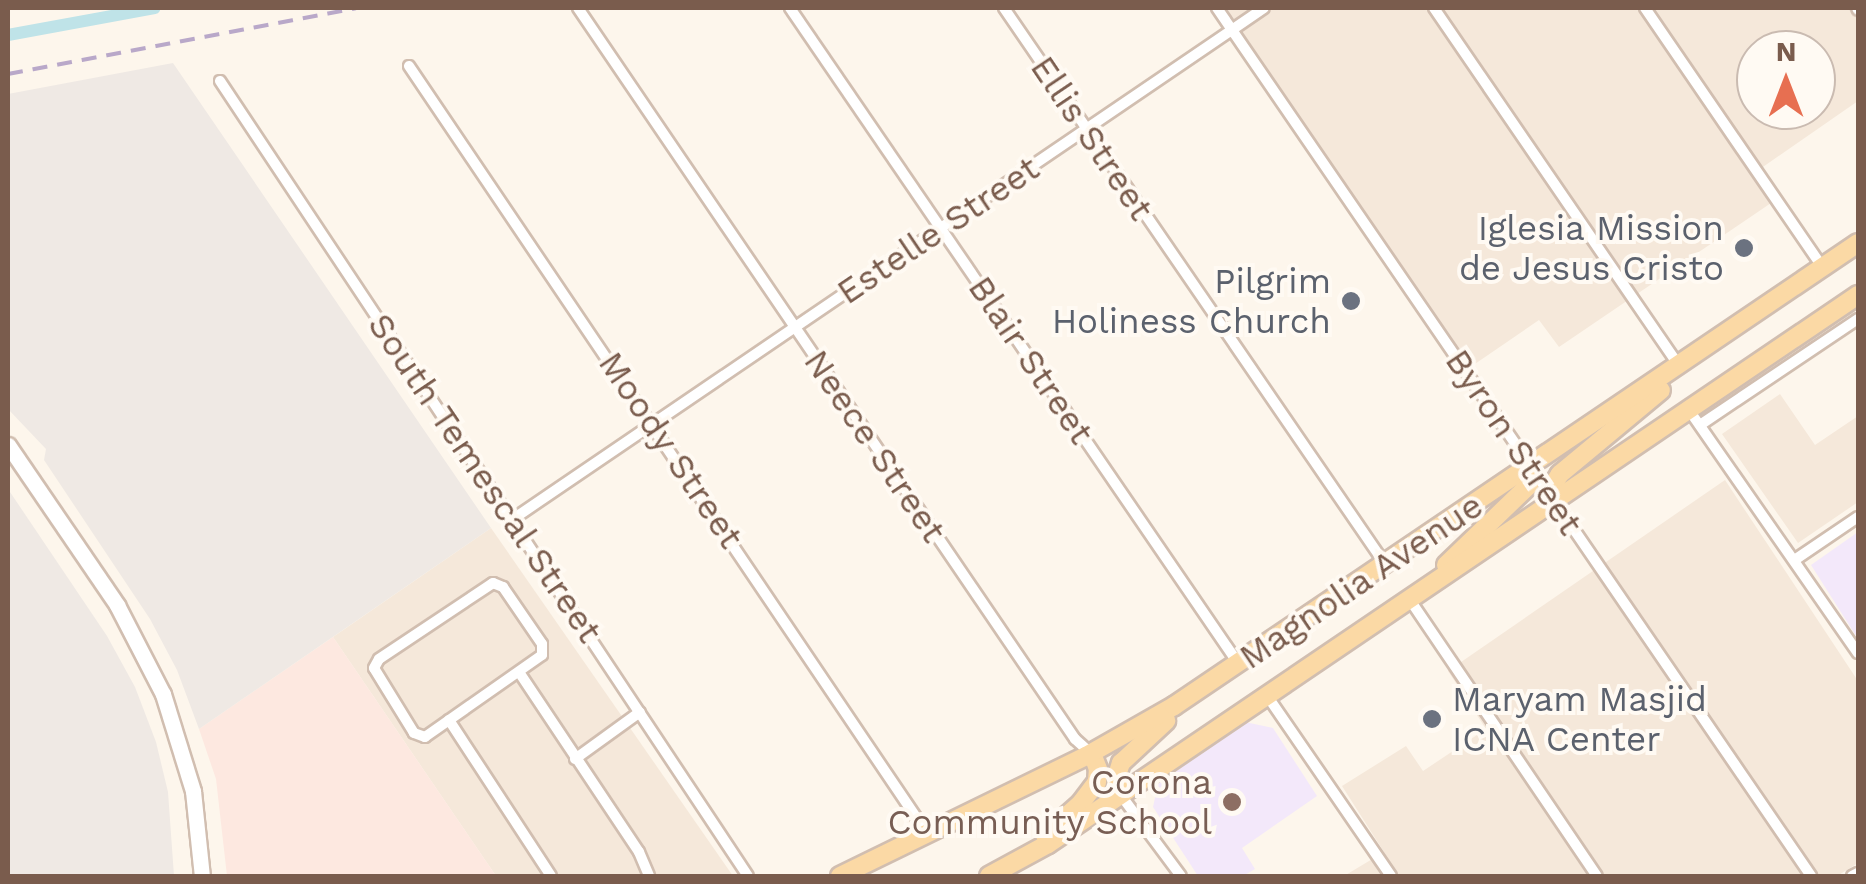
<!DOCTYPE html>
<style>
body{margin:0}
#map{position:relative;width:1866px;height:884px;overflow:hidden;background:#fdf6ec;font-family:"Work Sans",sans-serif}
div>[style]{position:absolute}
.residential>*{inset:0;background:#f5e8da}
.commercial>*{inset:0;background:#fde8e0}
.industrial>*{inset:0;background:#efe9e4}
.education>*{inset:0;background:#f3e8fa}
.canal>*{height:12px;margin:-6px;padding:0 6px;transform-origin:6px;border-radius:6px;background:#bfe3e8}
.roads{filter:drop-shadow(2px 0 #d1beb0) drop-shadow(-2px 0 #d1beb0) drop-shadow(0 2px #d1beb0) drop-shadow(0 -2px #d1beb0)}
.street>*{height:10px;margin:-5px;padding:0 5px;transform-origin:5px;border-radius:5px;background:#fff}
.secondary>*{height:15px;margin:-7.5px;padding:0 7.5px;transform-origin:7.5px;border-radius:7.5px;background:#fff}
.primary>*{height:18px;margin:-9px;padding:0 9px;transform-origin:9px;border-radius:9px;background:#fbd9a5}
.rail>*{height:4px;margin-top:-2px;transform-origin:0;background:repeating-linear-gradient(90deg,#b9a8c9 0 15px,transparent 0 25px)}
.dots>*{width:28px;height:28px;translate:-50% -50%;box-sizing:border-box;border:5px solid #fffaf3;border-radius:50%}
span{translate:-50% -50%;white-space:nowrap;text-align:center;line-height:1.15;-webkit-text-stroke:8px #fffaf3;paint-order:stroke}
.street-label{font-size:35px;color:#7a5c4d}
.worship-label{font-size:35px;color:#5b616d}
.right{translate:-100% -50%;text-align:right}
.left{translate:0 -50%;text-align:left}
.education-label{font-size:35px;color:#785e54}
.frame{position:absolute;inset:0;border:10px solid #7a5c4d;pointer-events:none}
.north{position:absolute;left:1736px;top:30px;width:100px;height:100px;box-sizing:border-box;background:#fffaf3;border:2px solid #cabbb1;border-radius:50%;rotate:0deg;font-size:28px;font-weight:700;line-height:40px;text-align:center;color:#7a5c4d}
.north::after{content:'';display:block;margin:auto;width:35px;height:45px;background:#e76f51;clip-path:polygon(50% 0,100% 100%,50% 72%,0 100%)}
</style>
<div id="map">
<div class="residential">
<div style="clip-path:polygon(evenodd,1226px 8px,1851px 8px,1858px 18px,1858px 101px,1760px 169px,1774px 201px,1559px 347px,1539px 320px,1469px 368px,1226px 8px,1756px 50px,1816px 50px,1816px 110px,1756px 110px,1756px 50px)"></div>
<div style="clip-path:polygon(1780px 394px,1815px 445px,1858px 416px,1858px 502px,1798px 543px,1722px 434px)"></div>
<div style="clip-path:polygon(1725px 480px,1858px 681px,1858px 863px,1837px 876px,1344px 876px,1384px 852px,1342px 786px,1406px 746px,1423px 771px,1486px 729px,1448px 671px)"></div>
<div style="clip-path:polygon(491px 528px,733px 876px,496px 876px,333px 637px)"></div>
</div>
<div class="commercial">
<div style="clip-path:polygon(333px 637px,496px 876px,227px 876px,216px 779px,199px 729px)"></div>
</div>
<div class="industrial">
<div style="clip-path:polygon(173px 63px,491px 528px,199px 729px,177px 670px,150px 619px,44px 460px,46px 449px,8px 409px,8px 94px)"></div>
<div style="clip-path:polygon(8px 489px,107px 636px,135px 687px,156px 742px,168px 792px,174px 876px,8px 876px)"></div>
</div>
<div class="education">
<div style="clip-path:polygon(1858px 532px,1858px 639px,1811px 565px)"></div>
<div style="clip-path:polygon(1245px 722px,1273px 728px,1317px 796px,1242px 848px,1255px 869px,1243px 876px,1198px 876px,1153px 807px,1158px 784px)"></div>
</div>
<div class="canal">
<div style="left:8px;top:35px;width:149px;rotate:-10.4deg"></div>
</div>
<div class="roads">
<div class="street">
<div style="left:578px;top:8px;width:884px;rotate:55.79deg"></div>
<div style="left:1075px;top:739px;width:24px;rotate:42deg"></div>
<div style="left:790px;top:8px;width:794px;rotate:55.63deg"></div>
<div style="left:1004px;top:8px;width:674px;rotate:55.58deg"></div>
<div style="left:1217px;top:8px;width:1052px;rotate:55.61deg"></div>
<div style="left:1434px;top:8px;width:432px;rotate:55.6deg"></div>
<div style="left:1645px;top:8px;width:315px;rotate:55.6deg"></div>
<div style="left:1857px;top:8px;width:2px;rotate:63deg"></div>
<div style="left:409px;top:66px;width:928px;rotate:55.98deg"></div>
<div style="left:220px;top:81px;width:954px;rotate:56.41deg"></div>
<div style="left:1689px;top:410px;width:296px;rotate:55.2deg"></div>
<div style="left:1700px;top:425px;width:190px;rotate:-33.9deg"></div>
<div style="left:513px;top:519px;width:908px;rotate:-34.23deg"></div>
<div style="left:1796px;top:559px;width:75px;rotate:-34.1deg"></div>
<div style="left:493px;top:583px;width:11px;rotate:22deg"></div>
<div style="left:503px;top:587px;width:69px;rotate:55.6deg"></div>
<div style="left:542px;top:644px;width:11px;rotate:90deg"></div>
<div style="left:542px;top:655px;width:143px;rotate:145deg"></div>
<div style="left:425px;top:737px;width:12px;rotate:-160deg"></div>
<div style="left:414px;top:733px;width:76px;rotate:-121.6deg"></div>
<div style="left:374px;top:668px;width:10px;rotate:-61deg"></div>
<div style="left:379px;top:659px;width:137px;rotate:-33.7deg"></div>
<div style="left:1410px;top:600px;width:333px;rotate:55.9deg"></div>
<div style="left:519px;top:672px;width:216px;rotate:56.3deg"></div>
<div style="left:639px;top:852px;width:26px;rotate:67deg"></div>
<div style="left:1268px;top:697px;width:217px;rotate:55.5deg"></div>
<div style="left:449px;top:720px;width:186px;rotate:56.8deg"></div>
<div style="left:575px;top:759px;width:80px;rotate:-35.9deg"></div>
<div style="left:1120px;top:794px;width:102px;rotate:53.4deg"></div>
<div style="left:1852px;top:876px;width:7px;rotate:-27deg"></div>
</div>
<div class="secondary">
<div style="left:8px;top:445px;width:194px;rotate:55.7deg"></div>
<div style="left:117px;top:605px;width:100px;rotate:62.7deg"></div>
<div style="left:163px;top:694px;width:102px;rotate:72.8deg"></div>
<div style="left:193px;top:791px;width:85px;rotate:84deg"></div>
</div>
<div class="primary">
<div style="left:1554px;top:502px;width:17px;rotate:-93deg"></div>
<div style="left:1553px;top:485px;width:13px;rotate:-58deg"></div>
<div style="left:1560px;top:474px;width:131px;rotate:-39.7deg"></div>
<div style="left:1446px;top:565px;width:115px;rotate:-43.9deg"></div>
<div style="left:1529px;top:485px;width:18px;rotate:-84deg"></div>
<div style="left:1120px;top:794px;width:16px;rotate:-105deg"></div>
<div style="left:1116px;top:779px;width:17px;rotate:-73deg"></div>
<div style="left:1121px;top:763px;width:62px;rotate:-43deg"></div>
<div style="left:1045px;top:835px;width:48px;rotate:-41.6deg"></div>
<div style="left:1081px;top:803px;width:26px;rotate:-53deg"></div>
<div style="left:1097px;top:782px;width:13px;rotate:-86deg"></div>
<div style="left:1098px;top:769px;width:17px;rotate:-111deg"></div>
<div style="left:840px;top:876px;width:274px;rotate:-26deg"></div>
<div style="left:1086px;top:756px;width:101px;rotate:-29.6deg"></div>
<div style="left:1174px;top:706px;width:826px;rotate:-34.09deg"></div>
<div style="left:989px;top:876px;width:67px;rotate:-28.5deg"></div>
<div style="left:1048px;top:844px;width:979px;rotate:-34.13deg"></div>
</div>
</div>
<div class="rail">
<div style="left:8px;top:74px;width:354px;rotate:-10.7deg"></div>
</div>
<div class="dots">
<div style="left:1744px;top:248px;background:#6b7280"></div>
<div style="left:1351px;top:301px;background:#6b7280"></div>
<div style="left:1432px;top:719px;background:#6b7280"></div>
<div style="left:1232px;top:802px;background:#8d6e63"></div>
</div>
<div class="street-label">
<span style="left:1092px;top:138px;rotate:56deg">Ellis Street</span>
<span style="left:938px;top:230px;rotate:-34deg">Estelle Street</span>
<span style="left:1031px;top:360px;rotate:56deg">Blair Street</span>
<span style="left:1514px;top:442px;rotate:56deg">Byron Street</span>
<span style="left:875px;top:446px;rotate:56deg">Neece Street</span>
<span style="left:671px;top:450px;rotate:56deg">Moody Street</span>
<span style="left:485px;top:478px;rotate:56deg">South Temescal Street</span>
<span style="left:1361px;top:581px;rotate:-34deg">Magnolia Avenue</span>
</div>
<div class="worship-label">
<span class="right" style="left:1724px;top:248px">Iglesia Mission<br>de Jesus Cristo</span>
<span class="right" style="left:1331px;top:301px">Pilgrim<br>Holiness Church</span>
<span class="left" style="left:1452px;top:719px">Maryam Masjid<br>ICNA Center</span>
</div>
<div class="education-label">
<span class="right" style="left:1212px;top:802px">Corona<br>Community School</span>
</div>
<div class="frame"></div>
<div class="north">N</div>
</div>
